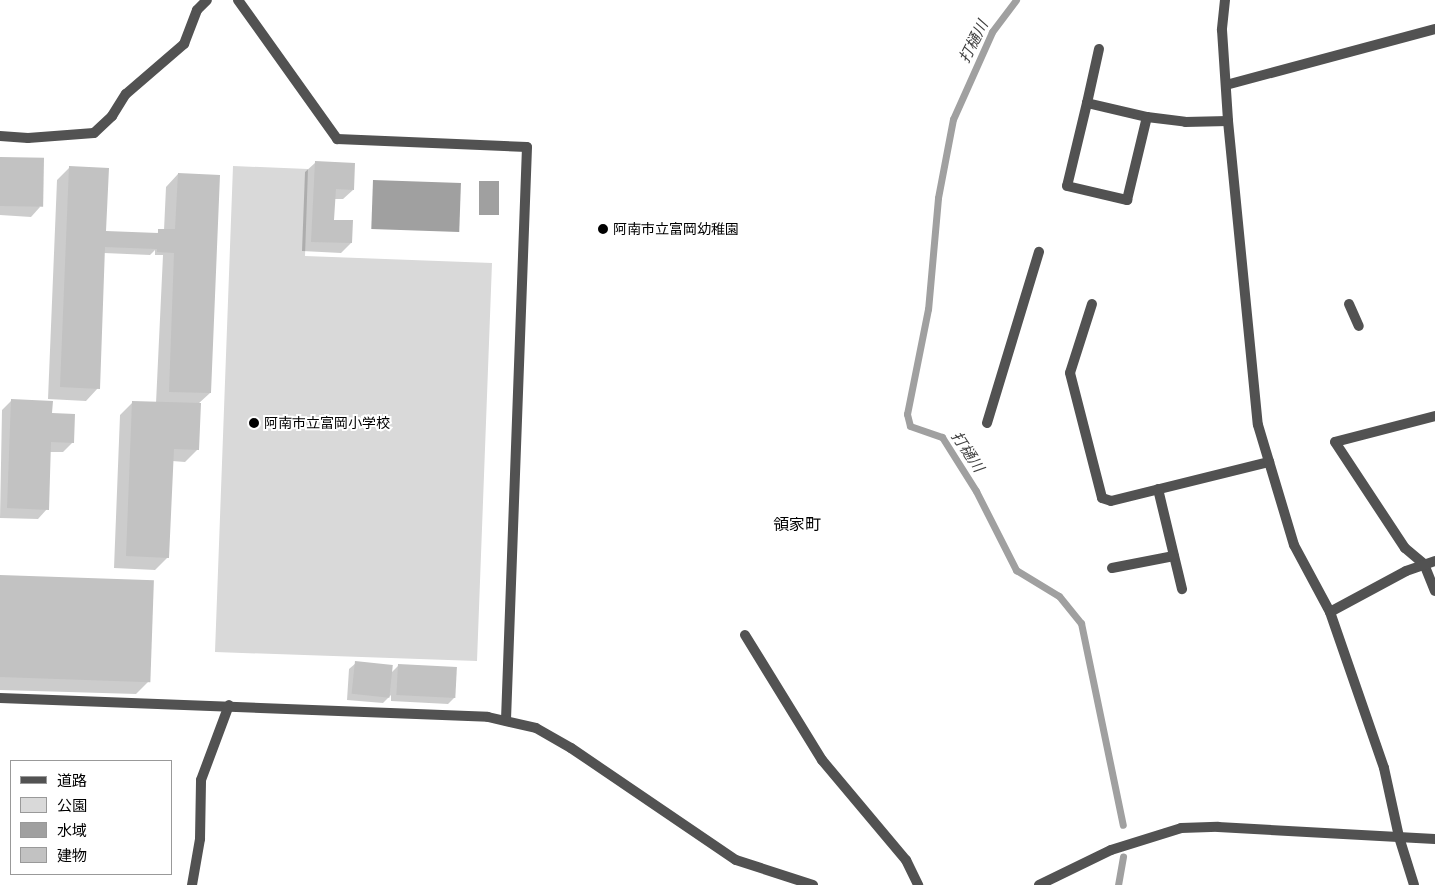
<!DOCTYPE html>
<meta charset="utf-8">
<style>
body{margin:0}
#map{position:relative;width:1435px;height:885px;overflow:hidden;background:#fff;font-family:"DM Sans","Noto Sans JP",sans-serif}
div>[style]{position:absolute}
.green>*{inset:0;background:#d9d9d9}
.water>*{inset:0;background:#a0a0a0;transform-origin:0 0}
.shadow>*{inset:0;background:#0003}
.stream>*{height:7px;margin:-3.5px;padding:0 3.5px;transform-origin:3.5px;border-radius:3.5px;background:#a0a0a0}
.building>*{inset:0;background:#c2c2c2;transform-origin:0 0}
.lane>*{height:10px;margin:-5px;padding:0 5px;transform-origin:5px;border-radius:5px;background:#525252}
.street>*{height:10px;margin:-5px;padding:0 5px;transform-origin:5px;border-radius:5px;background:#525252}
.dots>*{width:14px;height:14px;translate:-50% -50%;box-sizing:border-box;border:2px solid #fff;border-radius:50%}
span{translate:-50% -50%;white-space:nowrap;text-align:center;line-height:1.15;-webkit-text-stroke:4px #fff;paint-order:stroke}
.poi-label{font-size:14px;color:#000}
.left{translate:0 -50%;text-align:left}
.water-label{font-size:15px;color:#414141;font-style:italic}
.quarter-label{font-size:16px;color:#000}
.legend{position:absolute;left:10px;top:760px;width:162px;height:115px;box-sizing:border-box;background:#fff;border:1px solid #999;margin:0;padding:6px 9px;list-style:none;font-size:15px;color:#000}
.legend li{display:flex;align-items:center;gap:10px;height:25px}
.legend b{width:25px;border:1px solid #999}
</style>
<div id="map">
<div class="green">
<div style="clip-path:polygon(233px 166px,308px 169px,305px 256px,492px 263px,477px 661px,215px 652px)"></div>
</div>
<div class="water">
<div style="left:373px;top:180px;width:88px;height:49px;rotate:2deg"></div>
<div style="left:479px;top:181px;width:20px;height:34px"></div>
</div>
<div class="shadow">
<div style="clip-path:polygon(0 158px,40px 207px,31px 217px,0 215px)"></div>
<div style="clip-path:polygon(315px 163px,353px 190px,343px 199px,334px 199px,333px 221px,351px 243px,341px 253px,302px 251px,305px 172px)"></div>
<div style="clip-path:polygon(70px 167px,105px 234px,155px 234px,164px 230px,166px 187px,178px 174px,210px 393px,198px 404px,198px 449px,185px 462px,172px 461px,168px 557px,155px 570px,114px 568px,120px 415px,133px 402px,156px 403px,163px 255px,155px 255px,155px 250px,150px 255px,104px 253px,98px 388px,86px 401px,48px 399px,57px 180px)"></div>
<div style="clip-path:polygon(11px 401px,51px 414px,73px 442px,63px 452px,50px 452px,47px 509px,38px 519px,0 518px,2px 410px)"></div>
<div style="clip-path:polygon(0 576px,149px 681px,136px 694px,0 690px)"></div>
<div style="clip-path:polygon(356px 663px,391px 673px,399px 665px,455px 697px,448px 704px,391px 701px,391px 695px,383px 703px,347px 700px,349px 669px)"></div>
</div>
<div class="stream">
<div style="left:1016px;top:0;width:40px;rotate:127deg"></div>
<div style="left:992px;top:32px;width:95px;rotate:114.1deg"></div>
<div style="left:953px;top:119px;width:80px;rotate:100.8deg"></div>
<div style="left:938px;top:198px;width:111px;rotate:95.1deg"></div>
<div style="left:928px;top:309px;width:107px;rotate:101.3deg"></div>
<div style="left:907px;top:414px;width:12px;rotate:76deg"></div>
<div style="left:910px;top:426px;width:34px;rotate:19deg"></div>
<div style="left:942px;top:437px;width:64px;rotate:57.8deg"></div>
<div style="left:976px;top:491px;width:89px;rotate:63.1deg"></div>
<div style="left:1016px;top:570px;width:50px;rotate:31.2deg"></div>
<div style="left:1059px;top:596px;width:35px;rotate:51deg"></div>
<div style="left:1081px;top:623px;width:206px;rotate:78.3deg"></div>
<div style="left:1118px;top:885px;width:29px;rotate:-80deg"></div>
</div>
<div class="building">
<div style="left:0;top:157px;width:44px;height:49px;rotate:1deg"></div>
<div style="clip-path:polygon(315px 161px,355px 163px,354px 190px,336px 189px,334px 220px,353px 220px,352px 243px,311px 242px)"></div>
<div style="clip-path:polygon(69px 166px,109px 168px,106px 231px,158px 233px,158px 229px,175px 229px,178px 173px,220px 175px,211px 393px,169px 392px,174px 253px,157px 252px,157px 249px,105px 247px,100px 389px,60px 387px)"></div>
<div style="clip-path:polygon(11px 399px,53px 401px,52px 413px,75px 414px,74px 443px,51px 442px,49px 510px,7px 508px)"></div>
<div style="clip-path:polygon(132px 401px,201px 403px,199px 450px,174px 449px,169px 558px,126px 556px)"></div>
<div style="left:0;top:575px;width:154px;height:102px;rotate:2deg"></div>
<div style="left:355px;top:661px;width:38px;height:33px;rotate:6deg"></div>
<div style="left:398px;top:664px;width:59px;height:31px;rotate:3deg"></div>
</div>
<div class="lane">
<div style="left:1099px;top:49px;width:55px;rotate:102.5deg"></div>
<div style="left:1087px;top:103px;width:62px;rotate:13.1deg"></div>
<div style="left:1147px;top:117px;width:38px;rotate:7deg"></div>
<div style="left:1185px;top:122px;width:43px;rotate:-1.3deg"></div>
<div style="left:1087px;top:103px;width:85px;rotate:103.5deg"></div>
<div style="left:1067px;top:186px;width:62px;rotate:13.1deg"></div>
<div style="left:1127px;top:200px;width:85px;rotate:-76.5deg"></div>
<div style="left:1092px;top:304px;width:72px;rotate:107.7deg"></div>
<div style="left:1070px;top:373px;width:129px;rotate:75.6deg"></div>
<div style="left:1102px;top:498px;width:9px;rotate:18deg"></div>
<div style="left:1111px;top:501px;width:163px;rotate:-13.9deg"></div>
<div style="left:1349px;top:304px;width:24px;rotate:66deg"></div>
<div style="left:987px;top:423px;width:179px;rotate:-73.1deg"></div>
<div style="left:1158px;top:489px;width:103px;rotate:76.5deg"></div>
<div style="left:1112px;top:568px;width:63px;rotate:-11deg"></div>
</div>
<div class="street">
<div style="left:238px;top:0;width:171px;rotate:54.5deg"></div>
<div style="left:337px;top:139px;width:190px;rotate:2.4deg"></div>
<div style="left:527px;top:147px;width:574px;rotate:92.1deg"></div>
<div style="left:1225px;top:0;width:30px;rotate:96deg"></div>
<div style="left:1222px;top:30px;width:91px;rotate:86.2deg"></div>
<div style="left:1228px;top:121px;width:305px;rotate:84.4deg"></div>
<div style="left:1258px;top:425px;width:125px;rotate:73.3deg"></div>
<div style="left:1294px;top:545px;width:76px;rotate:61.8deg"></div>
<div style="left:1330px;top:612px;width:165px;rotate:70.9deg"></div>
<div style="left:1384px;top:768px;width:71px;rotate:77.7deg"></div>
<div style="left:1399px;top:837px;width:50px;rotate:72.6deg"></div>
<div style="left:1226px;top:85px;width:216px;rotate:-15deg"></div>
<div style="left:0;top:136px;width:28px;rotate:4deg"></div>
<div style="left:28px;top:138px;width:66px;rotate:-4.3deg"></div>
<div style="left:94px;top:133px;width:25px;rotate:-43deg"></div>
<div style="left:112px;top:116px;width:26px;rotate:-58deg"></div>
<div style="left:126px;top:94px;width:77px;rotate:-40.8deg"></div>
<div style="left:184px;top:44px;width:36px;rotate:-69deg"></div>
<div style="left:197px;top:10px;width:14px;rotate:-45deg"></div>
<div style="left:1435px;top:416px;width:103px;rotate:165.4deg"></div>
<div style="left:1335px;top:442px;width:127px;rotate:56.6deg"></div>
<div style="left:1405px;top:548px;width:25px;rotate:40deg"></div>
<div style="left:1424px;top:564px;width:29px;rotate:68deg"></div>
<div style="left:1330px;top:612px;width:86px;rotate:-28.3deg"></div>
<div style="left:1406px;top:571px;width:31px;rotate:-19deg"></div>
<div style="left:745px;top:635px;width:147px;rotate:58.4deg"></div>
<div style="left:822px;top:760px;width:131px;rotate:50deg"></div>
<div style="left:906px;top:860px;width:28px;rotate:64deg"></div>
<div style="left:0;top:698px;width:488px;rotate:2.2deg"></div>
<div style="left:488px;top:717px;width:49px;rotate:12.9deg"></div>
<div style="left:536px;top:728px;width:40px;rotate:29.7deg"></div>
<div style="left:571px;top:748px;width:199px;rotate:34.2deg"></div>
<div style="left:736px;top:860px;width:81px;rotate:18deg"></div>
<div style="left:192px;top:885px;width:47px;rotate:-80.1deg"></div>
<div style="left:200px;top:839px;width:59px;rotate:-89deg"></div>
<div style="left:201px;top:780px;width:80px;rotate:-69.5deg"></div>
<div style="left:1039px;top:885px;width:80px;rotate:-25.9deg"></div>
<div style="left:1111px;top:850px;width:73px;rotate:-17.4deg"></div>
<div style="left:1181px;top:828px;width:37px;rotate:-2deg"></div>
<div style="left:1218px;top:827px;width:217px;rotate:3.2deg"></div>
</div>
<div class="dots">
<div style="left:603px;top:229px;background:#000"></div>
<div style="left:254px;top:423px;background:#000"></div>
</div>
<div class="poi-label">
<span class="left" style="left:613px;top:229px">阿南市立富岡幼稚園</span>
<span class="left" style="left:264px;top:423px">阿南市立富岡小学校</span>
</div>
<div class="water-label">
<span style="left:974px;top:42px;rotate:-63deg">打樋川</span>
<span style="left:967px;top:452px;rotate:56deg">打樋川</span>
</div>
<div class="quarter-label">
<span style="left:797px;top:525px">領家町</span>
</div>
<ul class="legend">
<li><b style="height:6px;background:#525252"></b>道路</li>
<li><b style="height:14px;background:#d9d9d9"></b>公園</li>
<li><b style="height:14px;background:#a0a0a0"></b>水域</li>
<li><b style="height:14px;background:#c2c2c2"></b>建物</li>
</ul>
</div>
